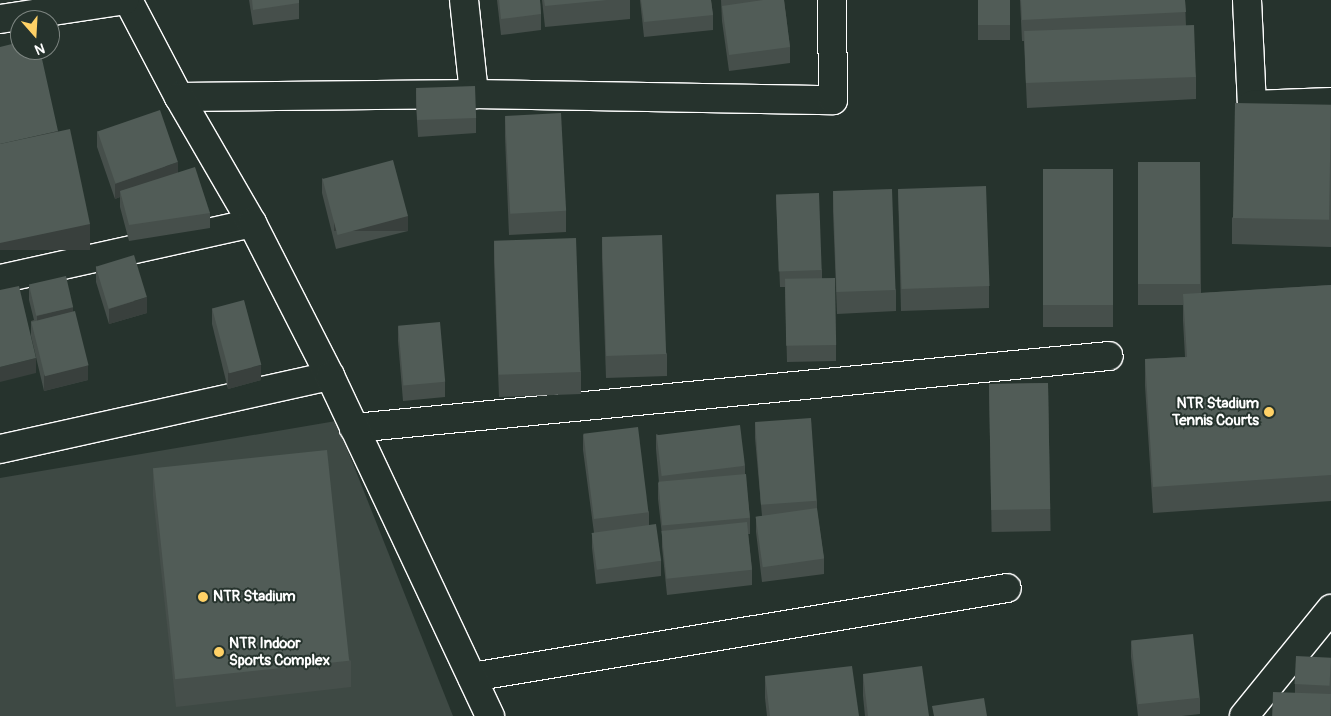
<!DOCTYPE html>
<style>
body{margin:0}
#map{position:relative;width:1331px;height:716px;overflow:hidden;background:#26332d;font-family:Pangolin,sans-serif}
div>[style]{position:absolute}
.green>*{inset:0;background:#3e4944}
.roads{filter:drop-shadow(1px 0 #fff) drop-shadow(-1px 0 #fff) drop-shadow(0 1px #fff) drop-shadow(0 -1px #fff)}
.street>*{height:28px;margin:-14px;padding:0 14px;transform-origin:14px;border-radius:14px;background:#26332d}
.secondary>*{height:28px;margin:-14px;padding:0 14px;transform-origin:14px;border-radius:14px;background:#26332d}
.wall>*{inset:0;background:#464f4b;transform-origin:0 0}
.shaded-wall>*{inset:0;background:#39403d;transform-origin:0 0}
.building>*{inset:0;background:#515c57;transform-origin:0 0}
.dots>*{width:14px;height:14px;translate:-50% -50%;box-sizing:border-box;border:2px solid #26332d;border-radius:50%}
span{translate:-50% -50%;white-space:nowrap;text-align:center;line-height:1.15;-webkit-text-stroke:4px #26332d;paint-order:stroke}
.poi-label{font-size:15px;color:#fff;font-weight:700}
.right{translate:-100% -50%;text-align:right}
.left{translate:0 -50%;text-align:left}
.north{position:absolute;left:10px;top:10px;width:50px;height:50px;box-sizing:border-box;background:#26332d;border:1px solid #7d8581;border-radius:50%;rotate:161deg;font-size:14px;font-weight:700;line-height:20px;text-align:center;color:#fff}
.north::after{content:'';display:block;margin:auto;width:18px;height:22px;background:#ffd166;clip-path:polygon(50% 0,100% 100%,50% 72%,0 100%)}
</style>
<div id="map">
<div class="green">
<div style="clip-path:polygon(336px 421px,453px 716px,0 716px,0 478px)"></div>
</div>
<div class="roads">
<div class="street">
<div style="left:464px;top:0;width:95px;rotate:83.9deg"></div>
<div style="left:1247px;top:0;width:105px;rotate:87.3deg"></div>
<div style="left:1252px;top:105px;width:79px;rotate:-2.2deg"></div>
<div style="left:179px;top:97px;width:295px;rotate:-0.6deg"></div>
<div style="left:474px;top:94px;width:359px;rotate:1deg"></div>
<div style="left:833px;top:100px;width:100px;rotate:-90.6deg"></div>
<div style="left:0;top:279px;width:258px;rotate:-12.5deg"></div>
<div style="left:354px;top:428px;width:758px;rotate:-5.45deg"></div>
<div style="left:0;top:449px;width:338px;rotate:-12.5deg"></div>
<div style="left:472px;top:677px;width:542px;rotate:-9.44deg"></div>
<div style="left:1244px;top:716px;width:138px;rotate:-50.9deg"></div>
</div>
<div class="secondary">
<div style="left:128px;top:0;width:110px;rotate:62.3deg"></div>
<div style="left:179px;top:97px;width:146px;rotate:59.9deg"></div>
<div style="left:252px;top:223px;width:172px;rotate:63deg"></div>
<div style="left:330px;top:376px;width:376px;rotate:64.8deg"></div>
<div style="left:0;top:19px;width:126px;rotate:-8.6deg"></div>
</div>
</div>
<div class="wall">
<div style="clip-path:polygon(249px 0,299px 0,299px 19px,253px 25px)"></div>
<div style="clip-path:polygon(497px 0,540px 0,541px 14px,541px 30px,501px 35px)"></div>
<div style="clip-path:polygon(542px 0,630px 0,630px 19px,545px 27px)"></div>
<div style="clip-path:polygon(640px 0,711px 0,713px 15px,713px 30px,644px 37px)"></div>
<div style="clip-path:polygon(721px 0,784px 0,790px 47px,790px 63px,729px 71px,722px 21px)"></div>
<div style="left:978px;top:0;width:32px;height:40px"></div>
<div style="clip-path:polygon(1020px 0,1185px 0,1186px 26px,1196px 77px,1196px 99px,1027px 108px,1024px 41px,1022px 41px)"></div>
<div style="clip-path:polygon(416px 90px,476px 118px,476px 133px,418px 137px,416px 105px)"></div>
<div style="clip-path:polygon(1331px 105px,1331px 247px,1232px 244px,1232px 218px)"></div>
<div style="clip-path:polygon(505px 116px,566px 211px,566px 232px,509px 235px,505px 137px)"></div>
<div style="clip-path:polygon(97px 131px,178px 173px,210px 213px,210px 228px,129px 241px,120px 207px,120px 197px,115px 199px,97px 147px)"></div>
<div style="clip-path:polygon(1138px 162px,1200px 162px,1201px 293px,1331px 285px,1331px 501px,1153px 513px,1145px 386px,1145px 359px,1185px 357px,1183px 321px,1183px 305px,1138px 305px)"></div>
<div style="left:1043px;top:169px;width:70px;height:158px"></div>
<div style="clip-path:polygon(322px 178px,408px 231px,336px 249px,322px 193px)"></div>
<div style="clip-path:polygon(898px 189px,989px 286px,989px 308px,901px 311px)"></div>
<div style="clip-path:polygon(833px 191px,896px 290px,896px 311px,837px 314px,833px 212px)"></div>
<div style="clip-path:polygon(776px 195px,822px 270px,822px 279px,836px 345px,836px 361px,787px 362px,785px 287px,780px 287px)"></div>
<div style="clip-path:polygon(602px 238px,667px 354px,667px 376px,606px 378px,602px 259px)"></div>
<div style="clip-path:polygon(494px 241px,581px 372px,581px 394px,499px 397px,494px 263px)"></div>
<div style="clip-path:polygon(96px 266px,147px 313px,109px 324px,96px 282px)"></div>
<div style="clip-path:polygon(29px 285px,73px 311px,88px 380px,44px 391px,31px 336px,31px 321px,34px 320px,29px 300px)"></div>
<div style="clip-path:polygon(212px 308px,261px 380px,228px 389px,212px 324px)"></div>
<div style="clip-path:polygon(398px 326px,445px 382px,445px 397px,403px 401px,398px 341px)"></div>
<div style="left:1048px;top:383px;width:148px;height:59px;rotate:89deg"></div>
<div style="clip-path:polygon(755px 422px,817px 501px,817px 511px,824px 559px,824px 574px,762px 582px,756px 532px,756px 517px,762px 516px,755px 438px)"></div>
<div style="clip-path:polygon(583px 434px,649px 512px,649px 525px,661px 561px,661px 576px,596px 584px,592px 548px,592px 533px,594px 533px,583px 450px)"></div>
<div style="clip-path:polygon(656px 434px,745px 466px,745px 474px,750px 518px,750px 534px,748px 534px,752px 570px,752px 585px,667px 595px,662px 547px,662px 535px,658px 499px,658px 483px,659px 483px,656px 449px)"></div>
<div style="clip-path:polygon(153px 470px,351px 661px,351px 687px,176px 707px,153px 496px)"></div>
<div style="clip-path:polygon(1131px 641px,1200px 698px,1200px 714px,1182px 716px,1138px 716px,1131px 657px)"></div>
<div style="clip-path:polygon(1331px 658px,1331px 716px,1295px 693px,1295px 684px)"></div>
<div style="clip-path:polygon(863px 674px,929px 716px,865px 716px,863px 696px)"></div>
<div style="clip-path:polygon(765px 676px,859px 716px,767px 716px,765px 698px)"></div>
</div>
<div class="shaded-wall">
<div style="clip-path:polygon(58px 131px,58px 152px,0 144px)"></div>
<div style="clip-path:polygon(178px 162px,178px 178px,120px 191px,120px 197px,115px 199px,115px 184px)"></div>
<div style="left:408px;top:216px;width:15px;height:74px;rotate:90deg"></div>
<div style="left:90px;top:224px;width:26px;height:92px;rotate:90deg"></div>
<div style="clip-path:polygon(147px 297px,147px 313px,109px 324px,109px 309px)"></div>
<div style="clip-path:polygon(73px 307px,73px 322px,37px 332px,37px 316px)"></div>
<div style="clip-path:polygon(36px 358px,36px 373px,0 382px,0 367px)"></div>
<div style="clip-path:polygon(88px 365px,88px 380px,44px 391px,44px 375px)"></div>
<div style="clip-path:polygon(261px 365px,261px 380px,228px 389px,228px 373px)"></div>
</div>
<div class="building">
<div style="clip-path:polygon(252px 0,299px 0,299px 3px,253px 10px)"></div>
<div style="clip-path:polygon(499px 0,540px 0,541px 14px,501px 19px)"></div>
<div style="clip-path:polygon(544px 0,607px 0,545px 6px)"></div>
<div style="clip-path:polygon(641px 0,711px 0,713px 15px,644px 22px)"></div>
<div style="clip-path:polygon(763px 0,784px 0,790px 47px,729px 55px,722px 6px)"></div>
<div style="left:978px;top:0;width:32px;height:25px"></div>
<div style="clip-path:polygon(1021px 0,1185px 0,1186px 12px,1022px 20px)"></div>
<div style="left:1194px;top:25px;width:52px;height:170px;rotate:88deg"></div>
<div style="clip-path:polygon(20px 42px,20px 50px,40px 50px,58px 131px,0 144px,0 47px)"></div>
<div style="left:475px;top:86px;width:32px;height:59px;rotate:88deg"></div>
<div style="left:1235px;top:103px;width:96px;height:115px;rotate:1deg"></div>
<div style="left:160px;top:110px;width:55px;height:66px;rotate:71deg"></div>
<div style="left:561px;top:113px;width:98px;height:56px;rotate:87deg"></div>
<div style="clip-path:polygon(70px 129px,90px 224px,0 243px,0 144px)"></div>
<div style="left:393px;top:160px;width:58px;height:73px;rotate:75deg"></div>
<div style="left:1138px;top:162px;width:62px;height:122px"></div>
<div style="clip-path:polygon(195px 167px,210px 213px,129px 225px,120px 191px)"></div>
<div style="left:1043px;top:169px;width:70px;height:136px"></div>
<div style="left:986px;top:186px;width:100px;height:88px;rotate:88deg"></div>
<div style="left:892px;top:189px;width:101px;height:59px;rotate:88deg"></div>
<div style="left:819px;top:193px;width:77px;height:43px;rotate:88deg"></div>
<div style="left:662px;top:235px;width:119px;height:60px;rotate:88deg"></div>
<div style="left:576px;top:238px;width:134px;height:82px;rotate:88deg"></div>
<div style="left:134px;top:255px;width:44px;height:40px;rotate:73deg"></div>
<div style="left:66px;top:276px;width:32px;height:38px;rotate:77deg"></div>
<div style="left:835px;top:278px;width:67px;height:50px;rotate:89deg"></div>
<div style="clip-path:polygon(1331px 285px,1331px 475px,1153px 487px,1145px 359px,1187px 357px,1183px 294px)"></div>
<div style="clip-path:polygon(19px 286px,36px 358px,0 367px,0 290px)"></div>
<div style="left:244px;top:300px;width:67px;height:33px;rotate:75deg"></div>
<div style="left:75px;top:311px;width:56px;height:45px;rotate:76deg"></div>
<div style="left:440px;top:322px;width:60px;height:42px;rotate:85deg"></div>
<div style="left:1048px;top:383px;width:126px;height:59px;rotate:89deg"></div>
<div style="left:811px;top:418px;width:83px;height:56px;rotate:86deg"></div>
<div style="left:740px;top:425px;width:41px;height:84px;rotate:83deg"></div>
<div style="left:638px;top:427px;width:86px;height:55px;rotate:83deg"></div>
<div style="left:327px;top:450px;width:212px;height:175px;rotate:84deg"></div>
<div style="left:746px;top:474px;width:44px;height:88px;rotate:85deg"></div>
<div style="left:817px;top:508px;width:51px;height:62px;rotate:82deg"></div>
<div style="left:747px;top:522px;width:48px;height:86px;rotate:84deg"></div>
<div style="left:656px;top:524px;width:37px;height:65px;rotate:82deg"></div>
<div style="left:1193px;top:634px;width:64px;height:62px;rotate:84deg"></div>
<div style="left:1296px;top:656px;width:35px;height:28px;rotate:3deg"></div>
<div style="clip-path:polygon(852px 666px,859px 716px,770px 716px,765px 676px)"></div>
<div style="clip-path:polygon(922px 666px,929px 716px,868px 716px,863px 674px)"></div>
<div style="left:1273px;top:692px;width:58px;height:24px;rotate:2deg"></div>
<div style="clip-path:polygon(984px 698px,987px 716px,934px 716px,932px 706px)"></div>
</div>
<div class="dots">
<div style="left:1269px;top:412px;background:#ffd166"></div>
<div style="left:203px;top:597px;background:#ffd166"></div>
<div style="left:219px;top:652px;background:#ffd166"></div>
</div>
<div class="poi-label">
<span class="right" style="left:1259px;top:412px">NTR Stadium<br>Tennis Courts</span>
<span class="left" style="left:213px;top:597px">NTR Stadium</span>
<span class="left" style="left:229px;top:652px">NTR Indoor<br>Sports Complex</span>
</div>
<div class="north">N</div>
</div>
